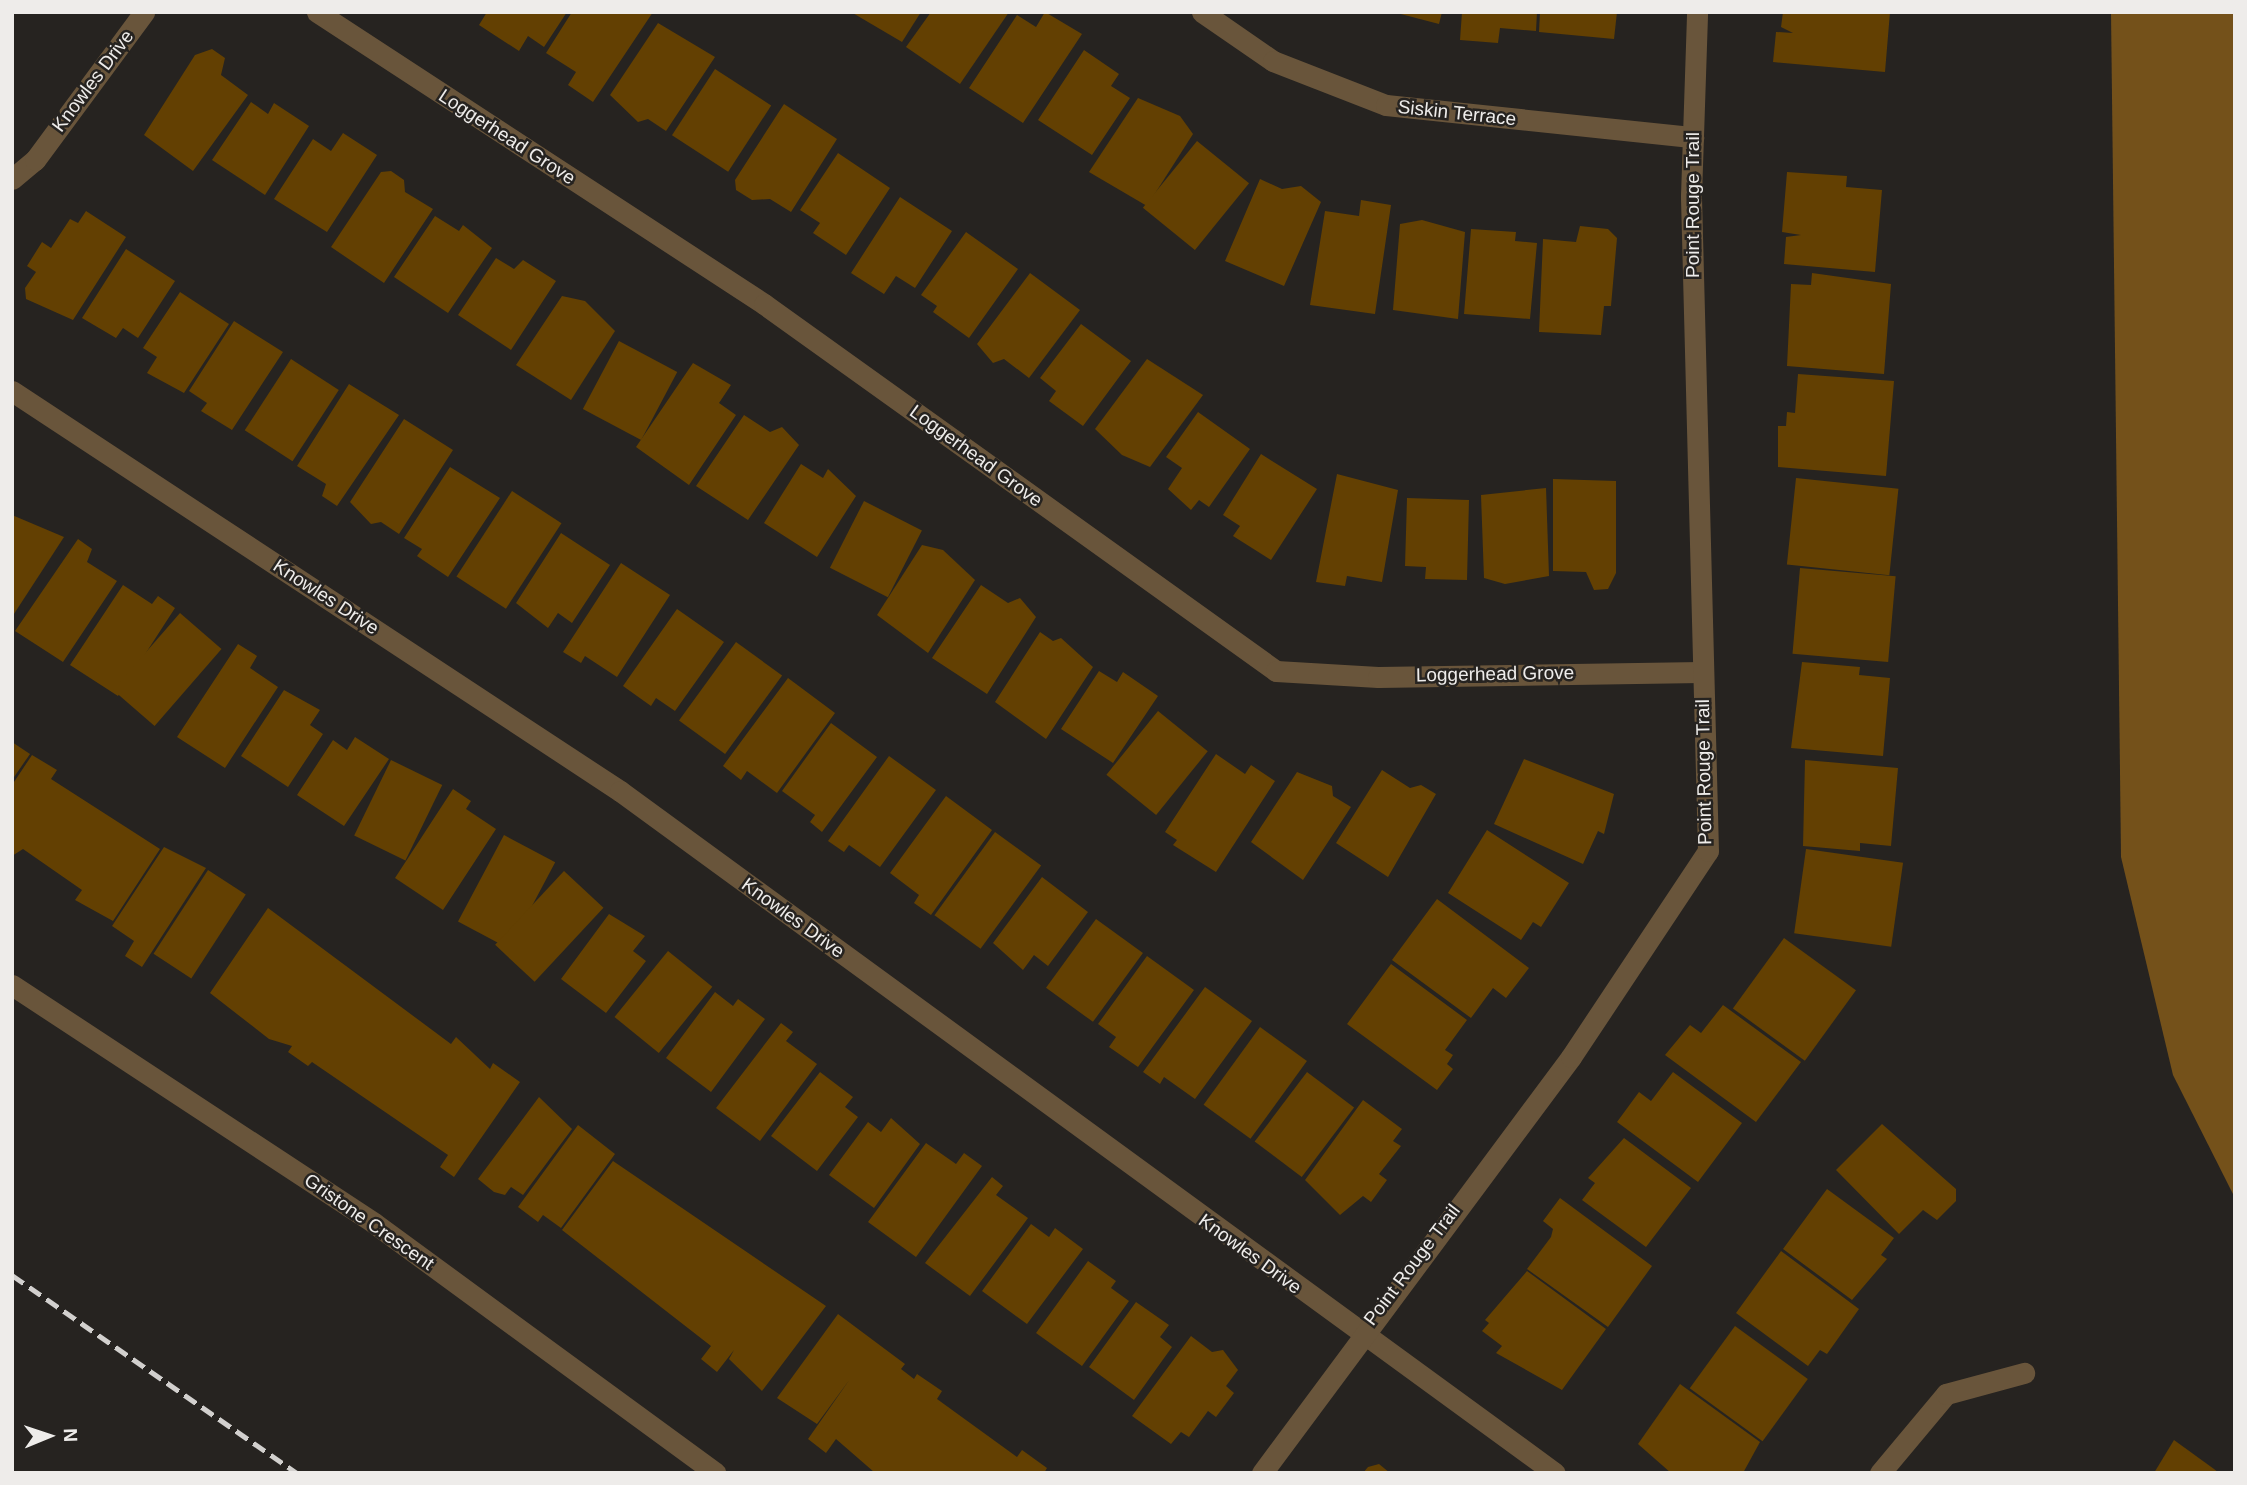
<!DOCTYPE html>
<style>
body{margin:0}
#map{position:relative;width:2247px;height:1485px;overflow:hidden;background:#262320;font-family:Arial,sans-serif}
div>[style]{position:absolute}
.forest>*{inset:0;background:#74511a}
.building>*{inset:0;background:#634002;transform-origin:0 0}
.minor>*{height:21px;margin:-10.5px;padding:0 10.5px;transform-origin:10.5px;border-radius:10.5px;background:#69553b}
.rail>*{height:5px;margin-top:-2.5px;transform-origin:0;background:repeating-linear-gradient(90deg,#d2d0ce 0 14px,transparent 0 21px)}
span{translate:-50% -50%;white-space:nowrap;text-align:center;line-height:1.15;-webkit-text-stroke:5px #262320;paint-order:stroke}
.street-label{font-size:19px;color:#eeecea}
.frame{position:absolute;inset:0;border:14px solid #eeecea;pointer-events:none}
.north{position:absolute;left:14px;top:1401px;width:70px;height:70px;-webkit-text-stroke:5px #262320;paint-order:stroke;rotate:88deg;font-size:19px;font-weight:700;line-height:28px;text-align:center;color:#eeecea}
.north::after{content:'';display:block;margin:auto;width:24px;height:32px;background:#eeecea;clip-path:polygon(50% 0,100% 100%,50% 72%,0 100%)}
</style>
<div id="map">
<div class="forest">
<div style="clip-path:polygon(2111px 12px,2235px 12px,2235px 1198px,2173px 1075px,2121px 857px)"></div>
</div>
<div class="building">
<div style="clip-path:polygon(487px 12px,567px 12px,544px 47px,528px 36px,519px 51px,479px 25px)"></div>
<div style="clip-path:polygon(572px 12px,653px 12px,593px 102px,568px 85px,576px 72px,546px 53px)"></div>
<div style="clip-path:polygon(851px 12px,921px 12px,902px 42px)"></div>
<div style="clip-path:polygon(931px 12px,1009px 12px,960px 84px,906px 47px)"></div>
<div style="clip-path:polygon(1045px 12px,1082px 34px,1023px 123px,969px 88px,1017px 15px,1036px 27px)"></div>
<div style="clip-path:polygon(1393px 12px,1442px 12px,1439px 24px)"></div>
<div style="clip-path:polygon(1462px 12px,1537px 12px,1536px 31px,1500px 28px,1498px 43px,1460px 40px)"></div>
<div style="clip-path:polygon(1540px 12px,1617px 12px,1614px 39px,1539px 32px)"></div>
<div style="clip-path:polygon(1783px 12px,1890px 12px,1885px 72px,1773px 62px,1776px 32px,1793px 33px,1781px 27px)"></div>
<div style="clip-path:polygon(658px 23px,715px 57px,666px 131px,648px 119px,638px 122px,610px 95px)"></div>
<div style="clip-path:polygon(212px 49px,225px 58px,221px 75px,248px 95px,193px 171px,144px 135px,195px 55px)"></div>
<div style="clip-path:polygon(1084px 50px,1119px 74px,1111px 86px,1130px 98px,1092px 155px,1038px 120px)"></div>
<div style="left:715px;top:69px;width:67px;height:79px;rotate:33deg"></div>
<div style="clip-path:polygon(1138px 98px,1180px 116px,1193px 134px,1147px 206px,1089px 172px)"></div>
<div style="clip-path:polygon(251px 102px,268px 114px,274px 103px,309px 126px,265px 195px,212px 160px)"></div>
<div style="clip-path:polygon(784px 104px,837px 139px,791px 212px,770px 199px,752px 200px,736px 190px,735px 180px)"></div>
<div style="clip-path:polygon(343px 133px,377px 155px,327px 232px,274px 199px,313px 139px,331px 151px)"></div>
<div style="left:1197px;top:141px;width:67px;height:86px;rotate:39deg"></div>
<div style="clip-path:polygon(838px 153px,890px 188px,846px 255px,813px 233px,820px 223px,800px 210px)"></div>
<div style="clip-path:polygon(391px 171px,404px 180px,405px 192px,433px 209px,384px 283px,331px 247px,381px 172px)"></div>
<div style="clip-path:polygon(1787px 172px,1847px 176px,1846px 187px,1882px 190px,1875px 272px,1784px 264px,1786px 237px,1801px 235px,1782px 232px)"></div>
<div style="clip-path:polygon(1260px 179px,1282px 189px,1301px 186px,1321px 202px,1284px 286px,1225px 261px)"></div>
<div style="clip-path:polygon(900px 197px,952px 231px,915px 288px,896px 276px,884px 294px,851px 273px)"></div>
<div style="clip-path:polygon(1361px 200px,1391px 205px,1375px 314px,1310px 305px,1325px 211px,1359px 216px)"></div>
<div style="clip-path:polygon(86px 211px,126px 237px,73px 320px,26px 299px,25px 288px,36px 272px,27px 266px,42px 242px,51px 248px,70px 219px,78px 223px)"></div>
<div style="clip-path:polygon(435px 216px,459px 231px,463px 225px,492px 248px,448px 313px,394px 277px)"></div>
<div style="clip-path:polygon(1422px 220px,1465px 232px,1458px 319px,1393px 310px,1400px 224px)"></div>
<div style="clip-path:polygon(1580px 226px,1608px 229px,1617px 238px,1611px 306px,1604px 306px,1601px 335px,1539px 332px,1543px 239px,1576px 242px)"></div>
<div style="clip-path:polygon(1471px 229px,1516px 232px,1515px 241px,1537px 243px,1530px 319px,1464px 314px)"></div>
<div style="clip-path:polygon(966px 232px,1018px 269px,969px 338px,933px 312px,937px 306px,921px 295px)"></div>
<div style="clip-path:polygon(126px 249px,175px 281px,138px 338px,123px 328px,116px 338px,82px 318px)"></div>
<div style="clip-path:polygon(496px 258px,514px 269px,523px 260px,556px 281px,511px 350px,458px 315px)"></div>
<div style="clip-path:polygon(1030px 273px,1080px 310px,1029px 378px,1004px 359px,993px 363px,977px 344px)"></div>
<div style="clip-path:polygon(1812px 273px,1891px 284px,1884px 374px,1787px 366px,1791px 284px,1811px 285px)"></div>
<div style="clip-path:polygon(180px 292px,229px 324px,184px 393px,147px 373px,157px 357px,143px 348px)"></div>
<div style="clip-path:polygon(562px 296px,585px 301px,615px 331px,571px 400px,516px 365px)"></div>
<div style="clip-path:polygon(234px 321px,283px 352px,232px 430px,201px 411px,207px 403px,189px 391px)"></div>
<div style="clip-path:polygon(1081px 324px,1131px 361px,1083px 426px,1049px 401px,1056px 391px,1040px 378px)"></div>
<div style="left:619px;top:341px;width:66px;height:77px;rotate:28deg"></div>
<div style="left:291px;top:359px;width:57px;height:85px;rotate:33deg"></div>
<div style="clip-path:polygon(1147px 359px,1203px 395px,1150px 467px,1122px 455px,1095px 429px)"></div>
<div style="clip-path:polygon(693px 363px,731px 385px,719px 403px,736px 415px,689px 485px,636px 447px)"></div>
<div style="clip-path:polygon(1798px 374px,1894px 381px,1886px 476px,1778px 467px,1778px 426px,1786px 426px,1787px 412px,1795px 413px)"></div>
<div style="clip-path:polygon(349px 384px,399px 415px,337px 506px,322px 496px,326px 484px,297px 466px)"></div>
<div style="clip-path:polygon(1198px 412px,1250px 449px,1209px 507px,1199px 500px,1191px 510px,1168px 489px,1182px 468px,1166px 457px)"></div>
<div style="clip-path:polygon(744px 415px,770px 432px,782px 427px,799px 445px,748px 520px,696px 486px)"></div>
<div style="clip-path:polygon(404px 419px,453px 450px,399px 534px,381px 522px,371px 524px,350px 502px)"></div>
<div style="clip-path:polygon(1261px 454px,1317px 489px,1271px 560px,1233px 536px,1240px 526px,1223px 515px)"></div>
<div style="clip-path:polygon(801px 464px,823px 478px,828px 469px,856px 496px,817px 557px,764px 523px)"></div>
<div style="clip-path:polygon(450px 467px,500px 498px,448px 577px,417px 556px,422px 549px,404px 538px)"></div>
<div style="clip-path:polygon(1337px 474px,1398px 490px,1382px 582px,1347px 576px,1345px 586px,1316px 582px)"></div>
<div style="left:1796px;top:478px;width:103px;height:87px;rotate:6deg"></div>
<div style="clip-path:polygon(1553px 479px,1616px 481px,1616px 573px,1608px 589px,1594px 590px,1586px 572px,1553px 571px)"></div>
<div style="clip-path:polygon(1546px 488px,1549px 576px,1505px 584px,1484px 578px,1481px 495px)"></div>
<div style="left:512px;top:491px;width:59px;height:102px;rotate:33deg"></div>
<div style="clip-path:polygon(1407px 498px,1469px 500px,1467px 580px,1425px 579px,1426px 567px,1405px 566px)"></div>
<div style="left:864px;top:501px;width:65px;height:75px;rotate:27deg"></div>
<div style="clip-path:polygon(12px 515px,64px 537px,12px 617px)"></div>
<div style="clip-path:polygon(561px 533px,610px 565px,572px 623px,558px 613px,548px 628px,516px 603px)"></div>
<div style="clip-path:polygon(78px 539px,92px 549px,87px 562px,117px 581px,63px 662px,15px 631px)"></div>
<div style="clip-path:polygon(922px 545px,943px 550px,975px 580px,928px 653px,877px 615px)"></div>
<div style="clip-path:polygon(621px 563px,670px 595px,617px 677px,585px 656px,581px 663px,563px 652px)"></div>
<div style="left:1800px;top:568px;width:96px;height:86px;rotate:5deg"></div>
<div style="clip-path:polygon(123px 585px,152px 604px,158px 596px,175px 608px,118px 696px,70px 665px)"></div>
<div style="clip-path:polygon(981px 585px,1008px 603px,1020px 598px,1036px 617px,987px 694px,932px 658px)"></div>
<div style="clip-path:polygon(677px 609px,724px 642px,675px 711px,656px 698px,651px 706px,623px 686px)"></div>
<div style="left:180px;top:613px;width:55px;height:102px;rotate:41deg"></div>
<div style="clip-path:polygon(1040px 632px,1053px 641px,1061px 638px,1093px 667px,1046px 739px,995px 702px)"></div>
<div style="left:736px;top:642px;width:57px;height:97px;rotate:36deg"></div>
<div style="clip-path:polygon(238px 644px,257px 656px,250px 668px,278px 687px,225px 768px,177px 737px)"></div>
<div style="clip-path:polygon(1802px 662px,1860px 667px,1859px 675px,1890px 678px,1883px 756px,1791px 748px)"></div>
<div style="clip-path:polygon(1099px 671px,1117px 682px,1123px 672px,1158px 696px,1113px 763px,1061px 729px)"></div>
<div style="clip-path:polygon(788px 678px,835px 713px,777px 793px,747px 771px,741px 780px,723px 766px)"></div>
<div style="clip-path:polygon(284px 690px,320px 710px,310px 725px,323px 734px,288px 787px,241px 756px)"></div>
<div style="left:1158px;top:711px;width:64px;height:82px;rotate:39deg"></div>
<div style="clip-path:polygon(831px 723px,877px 757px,822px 832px,810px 822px,815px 815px,782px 791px)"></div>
<div style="clip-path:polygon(355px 737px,389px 759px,344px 826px,297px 795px,333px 740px,347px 750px)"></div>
<div style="clip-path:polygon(12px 742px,30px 754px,12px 780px)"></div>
<div style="clip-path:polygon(1216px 754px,1245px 774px,1251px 765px,1275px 781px,1216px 872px,1173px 845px,1177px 840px,1165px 832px)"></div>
<div style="clip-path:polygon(32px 755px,57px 770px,51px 779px,160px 849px,113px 921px,75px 900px,82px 890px,23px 849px,12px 856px,12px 785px)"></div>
<div style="clip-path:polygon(889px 756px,936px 790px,880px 867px,849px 845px,844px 852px,828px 841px)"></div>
<div style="clip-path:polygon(1524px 759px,1614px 794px,1604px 834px,1598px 831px,1583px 864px,1494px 824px)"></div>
<div style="left:391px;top:760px;width:57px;height:84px;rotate:26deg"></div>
<div style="clip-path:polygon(1805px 760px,1898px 768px,1891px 846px,1860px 843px,1860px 851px,1803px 846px)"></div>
<div style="clip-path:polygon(1382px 770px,1410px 788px,1421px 785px,1436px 794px,1388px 877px,1336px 843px)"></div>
<div style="clip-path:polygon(1297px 772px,1332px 786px,1333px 796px,1351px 807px,1303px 880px,1251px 842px)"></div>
<div style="clip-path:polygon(453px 789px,471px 801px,466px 809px,496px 829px,443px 910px,395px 878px)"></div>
<div style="clip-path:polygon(946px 796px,992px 830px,931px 915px,914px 903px,919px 895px,890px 873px)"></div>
<div style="clip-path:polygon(1487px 830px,1569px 883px,1541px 927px,1533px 922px,1521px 940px,1448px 893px)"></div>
<div style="left:995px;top:832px;width:57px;height:103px;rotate:36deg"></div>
<div style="left:504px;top:835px;width:58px;height:98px;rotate:28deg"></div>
<div style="clip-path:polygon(164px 847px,206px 868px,142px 967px,125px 956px,134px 941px,112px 926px)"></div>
<div style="left:1806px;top:849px;width:98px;height:85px;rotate:8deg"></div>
<div style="left:208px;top:870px;width:45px;height:100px;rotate:33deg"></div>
<div style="left:564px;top:871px;width:54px;height:101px;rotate:43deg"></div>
<div style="clip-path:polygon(1042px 877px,1088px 912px,1048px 966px,1034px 955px,1023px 970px,993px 943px)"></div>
<div style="clip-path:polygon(1437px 899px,1529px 968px,1506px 998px,1493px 988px,1471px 1018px,1392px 960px)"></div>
<div style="clip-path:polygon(268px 908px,451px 1044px,456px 1037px,490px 1069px,493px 1063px,520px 1082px,454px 1177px,440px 1167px,448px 1155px,312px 1062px,308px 1066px,288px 1052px,292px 1046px,269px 1039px,210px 993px)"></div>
<div style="clip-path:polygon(609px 914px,645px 936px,633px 951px,646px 961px,606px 1013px,561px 979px)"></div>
<div style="left:1096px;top:919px;width:58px;height:85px;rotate:36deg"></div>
<div style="left:1784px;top:938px;width:89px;height:87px;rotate:36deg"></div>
<div style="left:668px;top:951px;width:57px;height:85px;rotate:39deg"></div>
<div style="clip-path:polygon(1147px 956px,1194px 990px,1138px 1067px,1109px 1047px,1116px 1037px,1098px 1024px)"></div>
<div style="clip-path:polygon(1391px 964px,1467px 1020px,1445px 1050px,1453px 1055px,1447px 1064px,1453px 1069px,1437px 1090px,1347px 1024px)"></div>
<div style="clip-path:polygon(1205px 987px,1252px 1021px,1195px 1099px,1164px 1077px,1160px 1084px,1143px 1072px)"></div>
<div style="clip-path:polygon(715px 992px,733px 1006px,738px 999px,765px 1019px,711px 1092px,666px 1058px)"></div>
<div style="clip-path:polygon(1723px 1005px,1801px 1062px,1756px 1122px,1665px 1055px,1690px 1025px,1701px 1033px)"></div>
<div style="clip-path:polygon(781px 1023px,793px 1032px,786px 1041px,817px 1064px,760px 1141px,716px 1108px)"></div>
<div style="left:1260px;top:1027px;width:58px;height:96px;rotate:36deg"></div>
<div style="clip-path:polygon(820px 1072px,853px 1097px,845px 1107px,858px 1117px,817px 1171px,771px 1136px)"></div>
<div style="left:1307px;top:1072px;width:59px;height:87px;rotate:37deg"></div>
<div style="clip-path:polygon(1673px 1072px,1742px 1123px,1698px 1182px,1617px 1122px,1639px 1092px,1651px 1101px)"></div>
<div style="clip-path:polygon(539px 1097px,572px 1129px,523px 1195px,511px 1187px,505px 1195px,494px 1192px,478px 1179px)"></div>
<div style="clip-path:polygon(1363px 1100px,1402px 1129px,1393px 1141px,1401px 1146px,1379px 1174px,1387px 1180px,1371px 1202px,1363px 1196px,1340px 1215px,1305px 1180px)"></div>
<div style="clip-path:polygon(891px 1118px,920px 1144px,874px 1208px,829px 1175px,868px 1122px,881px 1132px)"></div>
<div style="clip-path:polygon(1882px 1124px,1956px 1189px,1956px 1201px,1937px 1220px,1923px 1210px,1899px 1234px,1836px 1170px)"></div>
<div style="clip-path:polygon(578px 1125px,615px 1154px,561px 1228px,543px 1215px,538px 1222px,518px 1207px)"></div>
<div style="clip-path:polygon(1624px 1138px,1691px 1188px,1646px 1247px,1582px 1200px,1595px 1183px,1588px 1178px)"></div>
<div style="clip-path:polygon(926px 1143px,956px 1164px,964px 1153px,982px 1166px,916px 1257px,868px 1222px)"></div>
<div style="clip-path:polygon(613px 1161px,826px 1306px,762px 1391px,729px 1359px,734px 1350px,717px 1372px,701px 1359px,711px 1346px,562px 1230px)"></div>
<div style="clip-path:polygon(992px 1177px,1003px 1186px,996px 1195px,1028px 1218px,970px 1296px,925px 1263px)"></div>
<div style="clip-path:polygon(1827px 1189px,1894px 1238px,1881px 1255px,1887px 1259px,1852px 1300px,1783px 1249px)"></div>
<div style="clip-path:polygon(1560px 1198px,1652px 1266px,1608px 1327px,1527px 1269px,1551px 1237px,1553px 1229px,1543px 1221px)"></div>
<div style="clip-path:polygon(1031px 1224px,1049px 1237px,1055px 1228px,1083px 1249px,1027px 1324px,982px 1291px)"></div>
<div style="clip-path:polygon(1781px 1251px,1859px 1309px,1827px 1354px,1820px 1350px,1808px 1366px,1736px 1313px)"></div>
<div style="clip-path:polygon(1088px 1261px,1116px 1281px,1111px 1288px,1129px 1301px,1082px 1366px,1036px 1333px)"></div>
<div style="clip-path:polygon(1527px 1271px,1606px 1329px,1562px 1390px,1496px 1353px,1502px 1346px,1482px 1331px,1489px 1323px,1485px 1320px)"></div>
<div style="clip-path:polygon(1136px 1302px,1169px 1325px,1160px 1337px,1172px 1347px,1134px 1400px,1089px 1367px)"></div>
<div style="clip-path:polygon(838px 1314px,905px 1364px,901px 1369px,914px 1379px,917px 1374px,942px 1391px,937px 1399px,1017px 1457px,1022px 1450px,1047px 1468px,1044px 1473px,874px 1472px,836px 1439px,826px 1453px,808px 1439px,850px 1379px,817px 1424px,777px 1398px)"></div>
<div style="left:1735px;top:1326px;width:90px;height:77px;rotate:36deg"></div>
<div style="clip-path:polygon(1191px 1336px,1212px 1352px,1223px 1350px,1238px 1370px,1226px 1386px,1234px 1393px,1216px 1417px,1208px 1411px,1189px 1437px,1181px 1432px,1171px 1444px,1132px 1416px)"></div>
<div style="clip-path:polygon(1680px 1384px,1760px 1442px,1743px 1473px,1671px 1473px,1638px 1444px)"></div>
<div style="clip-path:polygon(2174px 1440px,2214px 1469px,2219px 1473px,2154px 1473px)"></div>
<div style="clip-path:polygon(1379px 1464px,1390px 1473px,1363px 1473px,1368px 1467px)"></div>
</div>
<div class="minor">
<div style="left:317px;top:12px;width:534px;rotate:33.15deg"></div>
<div style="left:764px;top:304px;width:630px;rotate:35.63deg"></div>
<div style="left:1276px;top:671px;width:102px;rotate:3.4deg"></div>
<div style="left:1378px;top:677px;width:323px;rotate:-0.9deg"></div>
<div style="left:1202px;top:12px;width:86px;rotate:34.6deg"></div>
<div style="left:1273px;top:61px;width:121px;rotate:21.3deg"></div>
<div style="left:1386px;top:105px;width:309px;rotate:6deg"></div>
<div style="left:12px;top:179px;width:30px;rotate:-40deg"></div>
<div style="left:35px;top:160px;width:184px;rotate:-53.6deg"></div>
<div style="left:12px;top:391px;width:728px;rotate:33.34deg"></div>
<div style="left:620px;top:791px;width:1157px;rotate:36.11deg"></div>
<div style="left:12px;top:985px;width:433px;rotate:33.3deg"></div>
<div style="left:374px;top:1223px;width:423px;rotate:36.2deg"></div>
<div style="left:1262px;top:1473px;width:518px;rotate:-53.4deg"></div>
<div style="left:1571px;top:1057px;width:247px;rotate:-56.4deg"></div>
<div style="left:1708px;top:851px;width:655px;rotate:-91.49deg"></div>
<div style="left:1691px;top:196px;width:184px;rotate:-88.1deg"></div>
<div style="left:1880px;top:1473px;width:103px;rotate:-50.1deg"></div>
<div style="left:1946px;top:1394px;width:81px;rotate:-15.1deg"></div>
</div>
<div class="rail">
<div style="left:12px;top:1275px;width:347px;rotate:34.8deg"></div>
</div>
<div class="street-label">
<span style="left:93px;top:81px;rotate:-53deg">Knowles Drive</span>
<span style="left:1457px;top:113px;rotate:6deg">Siskin Terrace</span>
<span style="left:507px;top:137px;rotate:33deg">Loggerhead Grove</span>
<span style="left:1693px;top:205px;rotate:-90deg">Point Rouge Trail</span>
<span style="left:976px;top:456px;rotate:36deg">Loggerhead Grove</span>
<span style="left:326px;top:597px;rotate:33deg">Knowles Drive</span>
<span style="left:1495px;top:674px;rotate:-1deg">Loggerhead Grove</span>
<span style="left:1704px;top:772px;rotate:-91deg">Point Rouge Trail</span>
<span style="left:793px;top:918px;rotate:36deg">Knowles Drive</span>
<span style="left:369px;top:1222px;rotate:35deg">Gristone Crescent</span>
<span style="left:1250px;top:1254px;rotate:36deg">Knowles Drive</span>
<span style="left:1412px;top:1265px;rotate:-53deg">Point Rouge Trail</span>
</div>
<div class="frame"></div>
<div class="north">N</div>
</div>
